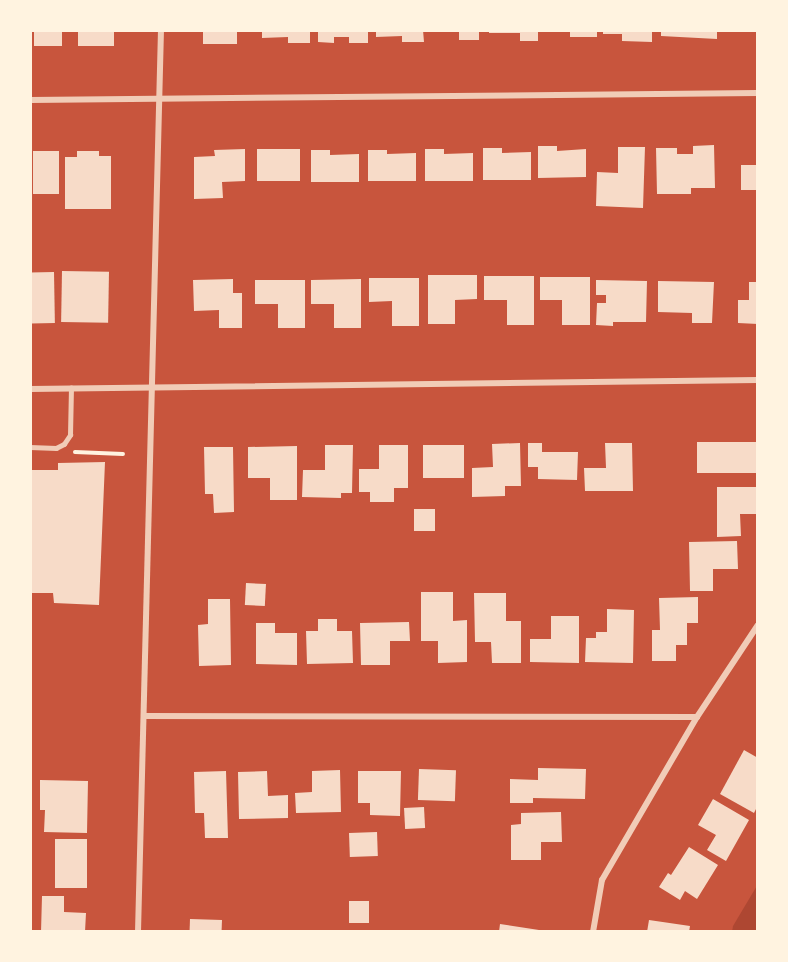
<!DOCTYPE html>
<style>
body{margin:0}
#map{position:relative;width:788px;height:962px;overflow:hidden;background:#c8553d;font-family:"Archivo Narrow",sans-serif}
div>[style]{position:absolute}
.green>*{inset:0;background:#ae4732}
.building>*{inset:0;background:#f7dbc8;transform-origin:0 0}
.path>*{height:4px;margin:-2px;padding:0 2px;transform-origin:2px;border-radius:2px;background:#fff3e0}
.service>*{height:4.5px;margin:-2.25px;padding:0 2.25px;transform-origin:2.25px;border-radius:2.25px;background:#f1ccb7}
.minor>*{height:6px;margin:-3px;padding:0 3px;transform-origin:3px;border-radius:3px;background:#f1ccb7}
span{translate:-50% -50%;white-space:nowrap;text-align:center;line-height:1.15;-webkit-text-stroke:6px #fff3e0;paint-order:stroke}
.frame{position:absolute;inset:0;border:32px solid #fff3e0;pointer-events:none}
</style>
<div id="map">
<div class="green">
<div style="clip-path:polygon(758px 884px,758px 932px,732px 932px,733px 926px)"></div>
</div>
<div class="building">
<div style="left:34px;top:30px;width:28px;height:16px"></div>
<div style="left:78px;top:30px;width:36px;height:16px"></div>
<div style="left:203px;top:30px;width:34px;height:14px"></div>
<div style="clip-path:polygon(262px 30px,310px 30px,310px 43px,288px 43px,288px 37px,262px 38px)"></div>
<div style="clip-path:polygon(318px 30px,368px 30px,368px 43px,349px 43px,349px 37px,334px 37px,334px 43px,318px 42px)"></div>
<div style="clip-path:polygon(376px 30px,423px 30px,424px 42px,402px 42px,402px 36px,376px 37px)"></div>
<div style="left:459px;top:30px;width:20px;height:10px"></div>
<div style="clip-path:polygon(489px 30px,538px 30px,538px 41px,520px 41px,520px 33px,489px 33px)"></div>
<div style="left:570px;top:30px;width:27px;height:7px"></div>
<div style="clip-path:polygon(603px 30px,652px 30px,652px 42px,622px 41px,622px 34px,603px 34px)"></div>
<div style="clip-path:polygon(661px 30px,717px 30px,717px 39px,661px 36px)"></div>
<div style="clip-path:polygon(714px 145px,715px 188px,691px 188px,691px 194px,657px 194px,656px 148px,677px 148px,677px 154px,693px 154px,693px 146px)"></div>
<div style="clip-path:polygon(538px 146px,557px 146px,557px 151px,586px 149px,586px 177px,538px 178px)"></div>
<div style="clip-path:polygon(618px 147px,645px 147px,643px 208px,596px 206px,597px 172px,618px 173px)"></div>
<div style="clip-path:polygon(483px 148px,502px 148px,502px 153px,531px 152px,531px 180px,483px 180px)"></div>
<div style="clip-path:polygon(245px 149px,245px 181px,222px 182px,223px 198px,194px 199px,194px 157px,215px 156px,214px 150px)"></div>
<div style="left:257px;top:149px;width:43px;height:32px"></div>
<div style="clip-path:polygon(425px 149px,444px 149px,444px 154px,473px 153px,473px 181px,425px 181px)"></div>
<div style="clip-path:polygon(311px 150px,330px 150px,330px 155px,359px 154px,359px 182px,311px 182px)"></div>
<div style="clip-path:polygon(368px 150px,387px 150px,387px 154px,416px 153px,416px 181px,368px 181px)"></div>
<div style="left:33px;top:151px;width:26px;height:43px"></div>
<div style="clip-path:polygon(77px 151px,99px 151px,99px 156px,111px 156px,111px 209px,65px 209px,65px 157px,77px 157px)"></div>
<div style="left:741px;top:165px;width:17px;height:25px"></div>
<div style="left:62px;top:271px;width:47px;height:51px;rotate:1deg"></div>
<div style="left:54px;top:272px;width:51px;height:24px;rotate:89deg"></div>
<div style="clip-path:polygon(428px 275px,477px 275px,477px 299px,455px 300px,455px 324px,428px 324px)"></div>
<div style="clip-path:polygon(484px 276px,534px 276px,534px 325px,507px 325px,507px 300px,484px 300px)"></div>
<div style="clip-path:polygon(540px 277px,590px 277px,590px 325px,562px 325px,562px 300px,540px 300px)"></div>
<div style="clip-path:polygon(369px 278px,419px 278px,419px 326px,392px 326px,392px 301px,369px 302px)"></div>
<div style="clip-path:polygon(233px 279px,233px 293px,242px 293px,242px 328px,219px 328px,219px 310px,194px 311px,193px 280px)"></div>
<div style="clip-path:polygon(361px 279px,361px 328px,334px 328px,334px 304px,311px 304px,311px 280px)"></div>
<div style="clip-path:polygon(255px 280px,305px 280px,305px 328px,278px 328px,278px 304px,255px 304px)"></div>
<div style="clip-path:polygon(596px 280px,647px 281px,646px 322px,613px 322px,613px 326px,596px 325px,597px 303px,606px 303px,606px 295px,596px 295px)"></div>
<div style="clip-path:polygon(658px 281px,714px 282px,712px 323px,692px 323px,692px 313px,658px 312px)"></div>
<div style="clip-path:polygon(749px 282px,758px 282px,758px 324px,738px 323px,738px 300px,749px 300px)"></div>
<div style="left:758px;top:442px;width:31px;height:61px;rotate:90deg"></div>
<div style="clip-path:polygon(520px 443px,521px 486px,505px 486px,505px 496px,472px 497px,472px 468px,493px 467px,492px 444px)"></div>
<div style="clip-path:polygon(528px 443px,542px 443px,542px 452px,578px 452px,577px 480px,538px 479px,538px 467px,528px 467px)"></div>
<div style="clip-path:polygon(605px 443px,632px 443px,633px 491px,585px 491px,584px 468px,606px 468px)"></div>
<div style="clip-path:polygon(325px 445px,353px 445px,352px 493px,341px 493px,341px 498px,302px 497px,303px 470px,325px 470px)"></div>
<div style="clip-path:polygon(379px 445px,408px 445px,408px 488px,394px 488px,394px 502px,370px 502px,370px 492px,359px 492px,359px 469px,379px 469px)"></div>
<div style="left:464px;top:445px;width:33px;height:41px;rotate:90deg"></div>
<div style="clip-path:polygon(297px 446px,297px 500px,270px 500px,270px 478px,248px 478px,248px 447px)"></div>
<div style="clip-path:polygon(204px 447px,233px 447px,234px 512px,214px 513px,213px 494px,205px 494px)"></div>
<div style="clip-path:polygon(105px 462px,99px 605px,54px 603px,53px 593px,30px 593px,30px 470px,58px 470px,58px 463px)"></div>
<div style="clip-path:polygon(717px 487px,758px 487px,758px 514px,740px 514px,741px 536px,717px 537px)"></div>
<div style="left:414px;top:509px;width:21px;height:22px"></div>
<div style="clip-path:polygon(737px 541px,738px 569px,713px 569px,713px 591px,690px 591px,689px 542px)"></div>
<div style="left:246px;top:583px;width:20px;height:22px;rotate:3deg"></div>
<div style="clip-path:polygon(421px 592px,453px 592px,453px 621px,467px 620px,467px 662px,438px 663px,438px 641px,421px 641px)"></div>
<div style="clip-path:polygon(474px 593px,506px 593px,506px 621px,521px 621px,521px 663px,492px 663px,491px 642px,475px 642px)"></div>
<div style="clip-path:polygon(698px 597px,698px 623px,687px 623px,687px 645px,676px 645px,676px 661px,652px 661px,652px 630px,660px 630px,659px 598px)"></div>
<div style="clip-path:polygon(208px 599px,230px 599px,231px 665px,199px 666px,198px 625px,208px 624px)"></div>
<div style="clip-path:polygon(607px 609px,634px 610px,633px 663px,585px 662px,586px 638px,596px 638px,596px 632px,607px 632px)"></div>
<div style="clip-path:polygon(551px 616px,579px 616px,579px 663px,530px 662px,530px 639px,551px 639px)"></div>
<div style="clip-path:polygon(318px 619px,337px 619px,337px 631px,352px 631px,353px 663px,307px 664px,306px 631px,318px 631px)"></div>
<div style="clip-path:polygon(409px 622px,410px 641px,390px 641px,390px 665px,361px 665px,360px 623px)"></div>
<div style="clip-path:polygon(256px 623px,275px 623px,275px 633px,297px 633px,297px 665px,256px 664px)"></div>
<div style="clip-path:polygon(744px 750px,758px 758px,758px 805px,754px 813px,720px 794px)"></div>
<div style="clip-path:polygon(538px 768px,586px 769px,585px 799px,533px 798px,533px 803px,510px 803px,510px 779px,538px 780px)"></div>
<div style="left:419px;top:769px;width:37px;height:31px;rotate:2deg"></div>
<div style="clip-path:polygon(340px 770px,341px 812px,296px 813px,295px 793px,312px 792px,312px 771px)"></div>
<div style="clip-path:polygon(226px 771px,228px 838px,205px 838px,204px 813px,195px 813px,194px 772px)"></div>
<div style="clip-path:polygon(267px 771px,268px 796px,288px 795px,288px 818px,239px 819px,238px 772px)"></div>
<div style="clip-path:polygon(358px 771px,401px 771px,400px 816px,370px 815px,370px 803px,358px 803px)"></div>
<div style="clip-path:polygon(40px 780px,88px 781px,87px 833px,44px 832px,45px 810px,40px 810px)"></div>
<div style="clip-path:polygon(713px 799px,749px 820px,726px 861px,707px 850px,716px 835px,698px 825px)"></div>
<div style="left:424px;top:807px;width:21px;height:20px;rotate:87deg"></div>
<div style="clip-path:polygon(561px 812px,562px 842px,541px 842px,541px 860px,511px 860px,511px 825px,521px 824px,521px 813px)"></div>
<div style="left:377px;top:832px;width:24px;height:28px;rotate:88deg"></div>
<div style="left:55px;top:839px;width:32px;height:49px"></div>
<div style="clip-path:polygon(689px 847px,718px 865px,697px 899px,685px 891px,680px 900px,659px 887px,668px 873px,671px 875px)"></div>
<div style="clip-path:polygon(42px 896px,64px 896px,64px 912px,86px 913px,85px 932px,41px 932px)"></div>
<div style="left:349px;top:901px;width:20px;height:22px"></div>
<div style="left:190px;top:919px;width:32px;height:13px;rotate:2deg"></div>
<div style="clip-path:polygon(649px 920px,690px 926px,689px 932px,647px 932px)"></div>
<div style="clip-path:polygon(500px 924px,539px 930px,538px 932px,499px 932px)"></div>
</div>
<div class="path">
<div style="left:75px;top:452px;width:48px;rotate:2.4deg"></div>
</div>
<div class="service">
<div style="left:30px;top:447px;width:26px;rotate:2deg"></div>
<div style="left:56px;top:448px;width:9px;rotate:-27deg"></div>
<div style="left:64px;top:444px;width:11px;rotate:-56deg"></div>
<div style="left:70px;top:435px;width:47px;rotate:-88.8deg"></div>
</div>
<div class="minor">
<div style="left:30px;top:100px;width:728px;rotate:-0.55deg"></div>
<div style="left:30px;top:389px;width:728px;rotate:-0.71deg"></div>
<div style="left:144px;top:716px;width:553px;rotate:0.1deg"></div>
<div style="left:138px;top:932px;width:902px;rotate:-88.54deg"></div>
<div style="left:593px;top:932px;width:53px;rotate:-80.2deg"></div>
<div style="left:602px;top:880px;width:189px;rotate:-59.8deg"></div>
<div style="left:697px;top:717px;width:110px;rotate:-56.5deg"></div>
</div>
<div class="frame"></div>
</div>
